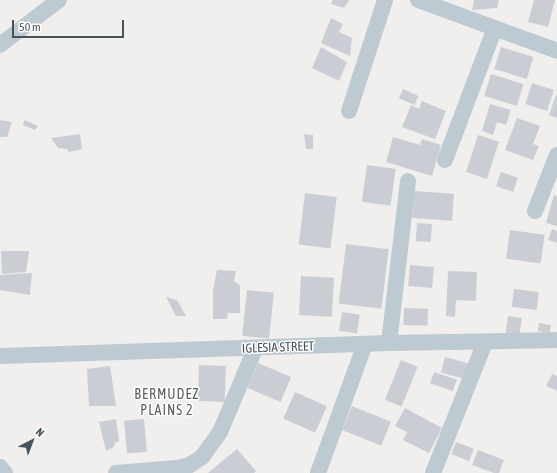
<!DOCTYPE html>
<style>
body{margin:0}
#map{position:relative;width:557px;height:473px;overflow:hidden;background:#f1eeee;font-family:"Asap Condensed",sans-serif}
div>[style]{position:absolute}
.building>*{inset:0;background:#caced4;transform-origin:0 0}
.minor>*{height:16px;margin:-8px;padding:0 8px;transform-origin:8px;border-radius:8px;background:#becad1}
span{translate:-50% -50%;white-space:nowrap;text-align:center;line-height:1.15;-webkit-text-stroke:3px #fff;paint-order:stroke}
.street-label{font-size:13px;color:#45535d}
.neighbourhood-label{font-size:14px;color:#5b5f64;letter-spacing:1px}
.north{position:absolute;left:12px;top:421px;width:40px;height:40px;-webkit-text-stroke:3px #fff;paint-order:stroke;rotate:42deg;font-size:11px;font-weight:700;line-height:16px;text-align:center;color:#45535d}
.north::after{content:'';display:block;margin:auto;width:14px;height:18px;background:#45535d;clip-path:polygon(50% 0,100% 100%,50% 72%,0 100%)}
.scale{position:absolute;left:12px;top:20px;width:112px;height:18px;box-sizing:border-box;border:2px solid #45535d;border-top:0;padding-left:5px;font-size:12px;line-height:14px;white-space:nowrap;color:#45535d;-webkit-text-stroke:3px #fff;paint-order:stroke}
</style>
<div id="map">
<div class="building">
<div style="clip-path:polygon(333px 0,348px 0,349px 1px,344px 8px,331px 4px)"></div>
<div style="clip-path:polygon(474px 0,499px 0,497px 8px,472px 10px)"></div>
<div style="clip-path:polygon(534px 0,555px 0,548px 27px,528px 22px)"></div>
<div style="clip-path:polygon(331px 18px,343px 24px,339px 32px,352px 38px,350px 56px,321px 43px)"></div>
<div style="clip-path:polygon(321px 47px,347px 62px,339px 81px,312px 68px)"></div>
<div style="left:501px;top:47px;width:34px;height:23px;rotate:17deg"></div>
<div style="left:491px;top:74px;width:34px;height:23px;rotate:17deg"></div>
<div style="left:532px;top:83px;width:23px;height:22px;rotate:18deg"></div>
<div style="left:403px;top:89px;width:17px;height:10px;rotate:24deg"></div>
<div style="clip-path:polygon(556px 95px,557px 96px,557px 118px,549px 115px)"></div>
<div style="clip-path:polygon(422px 101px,446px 111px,435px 139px,402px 127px,411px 105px,419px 109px)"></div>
<div style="clip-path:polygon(490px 104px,511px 110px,506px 125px,497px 122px,493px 135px,482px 131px)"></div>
<div style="clip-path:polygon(517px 118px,540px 126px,533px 144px,539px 146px,533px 160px,505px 150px)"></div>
<div style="clip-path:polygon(0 120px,12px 122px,7px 137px,0 137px)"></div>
<div style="clip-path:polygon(24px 120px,38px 126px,35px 130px,23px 125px)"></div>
<div style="clip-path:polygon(80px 134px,82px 149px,69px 152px,67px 149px,58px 148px,51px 138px)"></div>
<div style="clip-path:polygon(304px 134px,313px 135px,313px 149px,306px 149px)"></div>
<div style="left:478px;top:135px;width:22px;height:39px;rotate:18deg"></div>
<div style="clip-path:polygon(393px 137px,420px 145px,422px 139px,441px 145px,432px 176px,386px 162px)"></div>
<div style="left:367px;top:165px;width:29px;height:37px;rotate:8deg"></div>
<div style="left:501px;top:172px;width:18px;height:15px;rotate:19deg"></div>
<div style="left:414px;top:191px;width:40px;height:27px;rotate:4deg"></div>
<div style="left:305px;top:193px;width:32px;height:52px;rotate:7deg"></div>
<div style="clip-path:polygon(554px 195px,557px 196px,557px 226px,546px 223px)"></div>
<div style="left:417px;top:223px;width:15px;height:18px;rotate:4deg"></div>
<div style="clip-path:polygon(552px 229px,557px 231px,557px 243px,548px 240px)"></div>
<div style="left:510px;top:230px;width:35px;height:29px;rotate:8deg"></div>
<div style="left:346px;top:244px;width:43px;height:60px;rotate:7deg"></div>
<div style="clip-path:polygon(1px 251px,29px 251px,26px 272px,2px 274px)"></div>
<div style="left:410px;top:265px;width:24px;height:21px;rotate:5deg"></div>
<div style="clip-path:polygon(217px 270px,236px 271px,234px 281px,240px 285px,240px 313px,228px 313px,227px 319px,213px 319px,213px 290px)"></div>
<div style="clip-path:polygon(448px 271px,477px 272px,476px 301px,456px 300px,455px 317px,446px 316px)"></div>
<div style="clip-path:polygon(32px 273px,30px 295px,0 290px,0 275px)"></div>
<div style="left:301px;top:276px;width:33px;height:39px;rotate:3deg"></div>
<div style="left:514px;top:289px;width:25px;height:18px;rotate:7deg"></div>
<div style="left:247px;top:290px;width:27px;height:46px;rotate:6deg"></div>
<div style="clip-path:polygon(166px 297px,177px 300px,186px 316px,176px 316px)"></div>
<div style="left:404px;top:308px;width:24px;height:17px;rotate:2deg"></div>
<div style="left:342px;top:312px;width:18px;height:19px;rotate:9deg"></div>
<div style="left:508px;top:316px;width:14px;height:18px;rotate:8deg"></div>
<div style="left:539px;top:323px;width:12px;height:8px;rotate:9deg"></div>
<div style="left:445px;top:357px;width:24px;height:16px;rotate:15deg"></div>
<div style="left:401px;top:360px;width:18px;height:43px;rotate:22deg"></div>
<div style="left:258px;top:363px;width:36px;height:27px;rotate:23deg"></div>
<div style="left:199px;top:365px;width:27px;height:36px;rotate:2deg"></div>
<div style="clip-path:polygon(110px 366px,116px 406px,89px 406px,87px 369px)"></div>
<div style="left:434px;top:372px;width:24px;height:12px;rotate:19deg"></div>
<div style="clip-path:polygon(552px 374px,557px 376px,557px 391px,546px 386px)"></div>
<div style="left:295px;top:392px;width:35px;height:29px;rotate:24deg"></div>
<div style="left:352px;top:406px;width:42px;height:26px;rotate:22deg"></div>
<div style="clip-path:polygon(405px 408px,442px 428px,429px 453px,403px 440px,407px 432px,395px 426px)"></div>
<div style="clip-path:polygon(116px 419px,119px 441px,115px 443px,114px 447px,106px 451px,99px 422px)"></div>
<div style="left:144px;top:419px;width:33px;height:20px;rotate:85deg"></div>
<div style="left:456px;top:442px;width:19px;height:13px;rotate:21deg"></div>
<div style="clip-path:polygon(237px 449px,256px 471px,254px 473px,208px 473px)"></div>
<div style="clip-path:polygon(478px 450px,504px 460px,499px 473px,494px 473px,472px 465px)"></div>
</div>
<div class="minor">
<div style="left:418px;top:0;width:148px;rotate:20.1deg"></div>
<div style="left:0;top:45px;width:74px;rotate:-37.3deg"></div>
<div style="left:349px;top:111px;width:117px;rotate:-72deg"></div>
<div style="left:445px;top:160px;width:141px;rotate:-69.3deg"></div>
<div style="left:535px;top:211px;width:60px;rotate:-68.6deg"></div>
<div style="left:389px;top:343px;width:163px;rotate:-83.3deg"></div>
<div style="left:0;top:356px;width:389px;rotate:-1.9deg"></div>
<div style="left:389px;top:343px;width:168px;rotate:-1deg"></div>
<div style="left:0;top:467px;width:8px;rotate:50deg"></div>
<div style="left:116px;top:473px;width:61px;rotate:-4.7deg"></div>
<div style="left:177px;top:468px;width:13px;rotate:-13deg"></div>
<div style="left:190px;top:465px;width:14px;rotate:-34deg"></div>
<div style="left:202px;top:457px;width:31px;rotate:-54deg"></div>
<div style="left:220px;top:432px;width:90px;rotate:-67.1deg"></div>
<div style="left:318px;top:473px;width:137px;rotate:-70deg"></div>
<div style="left:433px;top:473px;width:141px;rotate:-68.3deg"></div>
</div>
<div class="street-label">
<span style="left:278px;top:348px;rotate:-2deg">IGLESIA STREET</span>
</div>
<div class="neighbourhood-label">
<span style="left:167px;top:402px">BERMUDEZ<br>PLAINS 2</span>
</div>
<div class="north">N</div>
<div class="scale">50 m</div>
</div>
